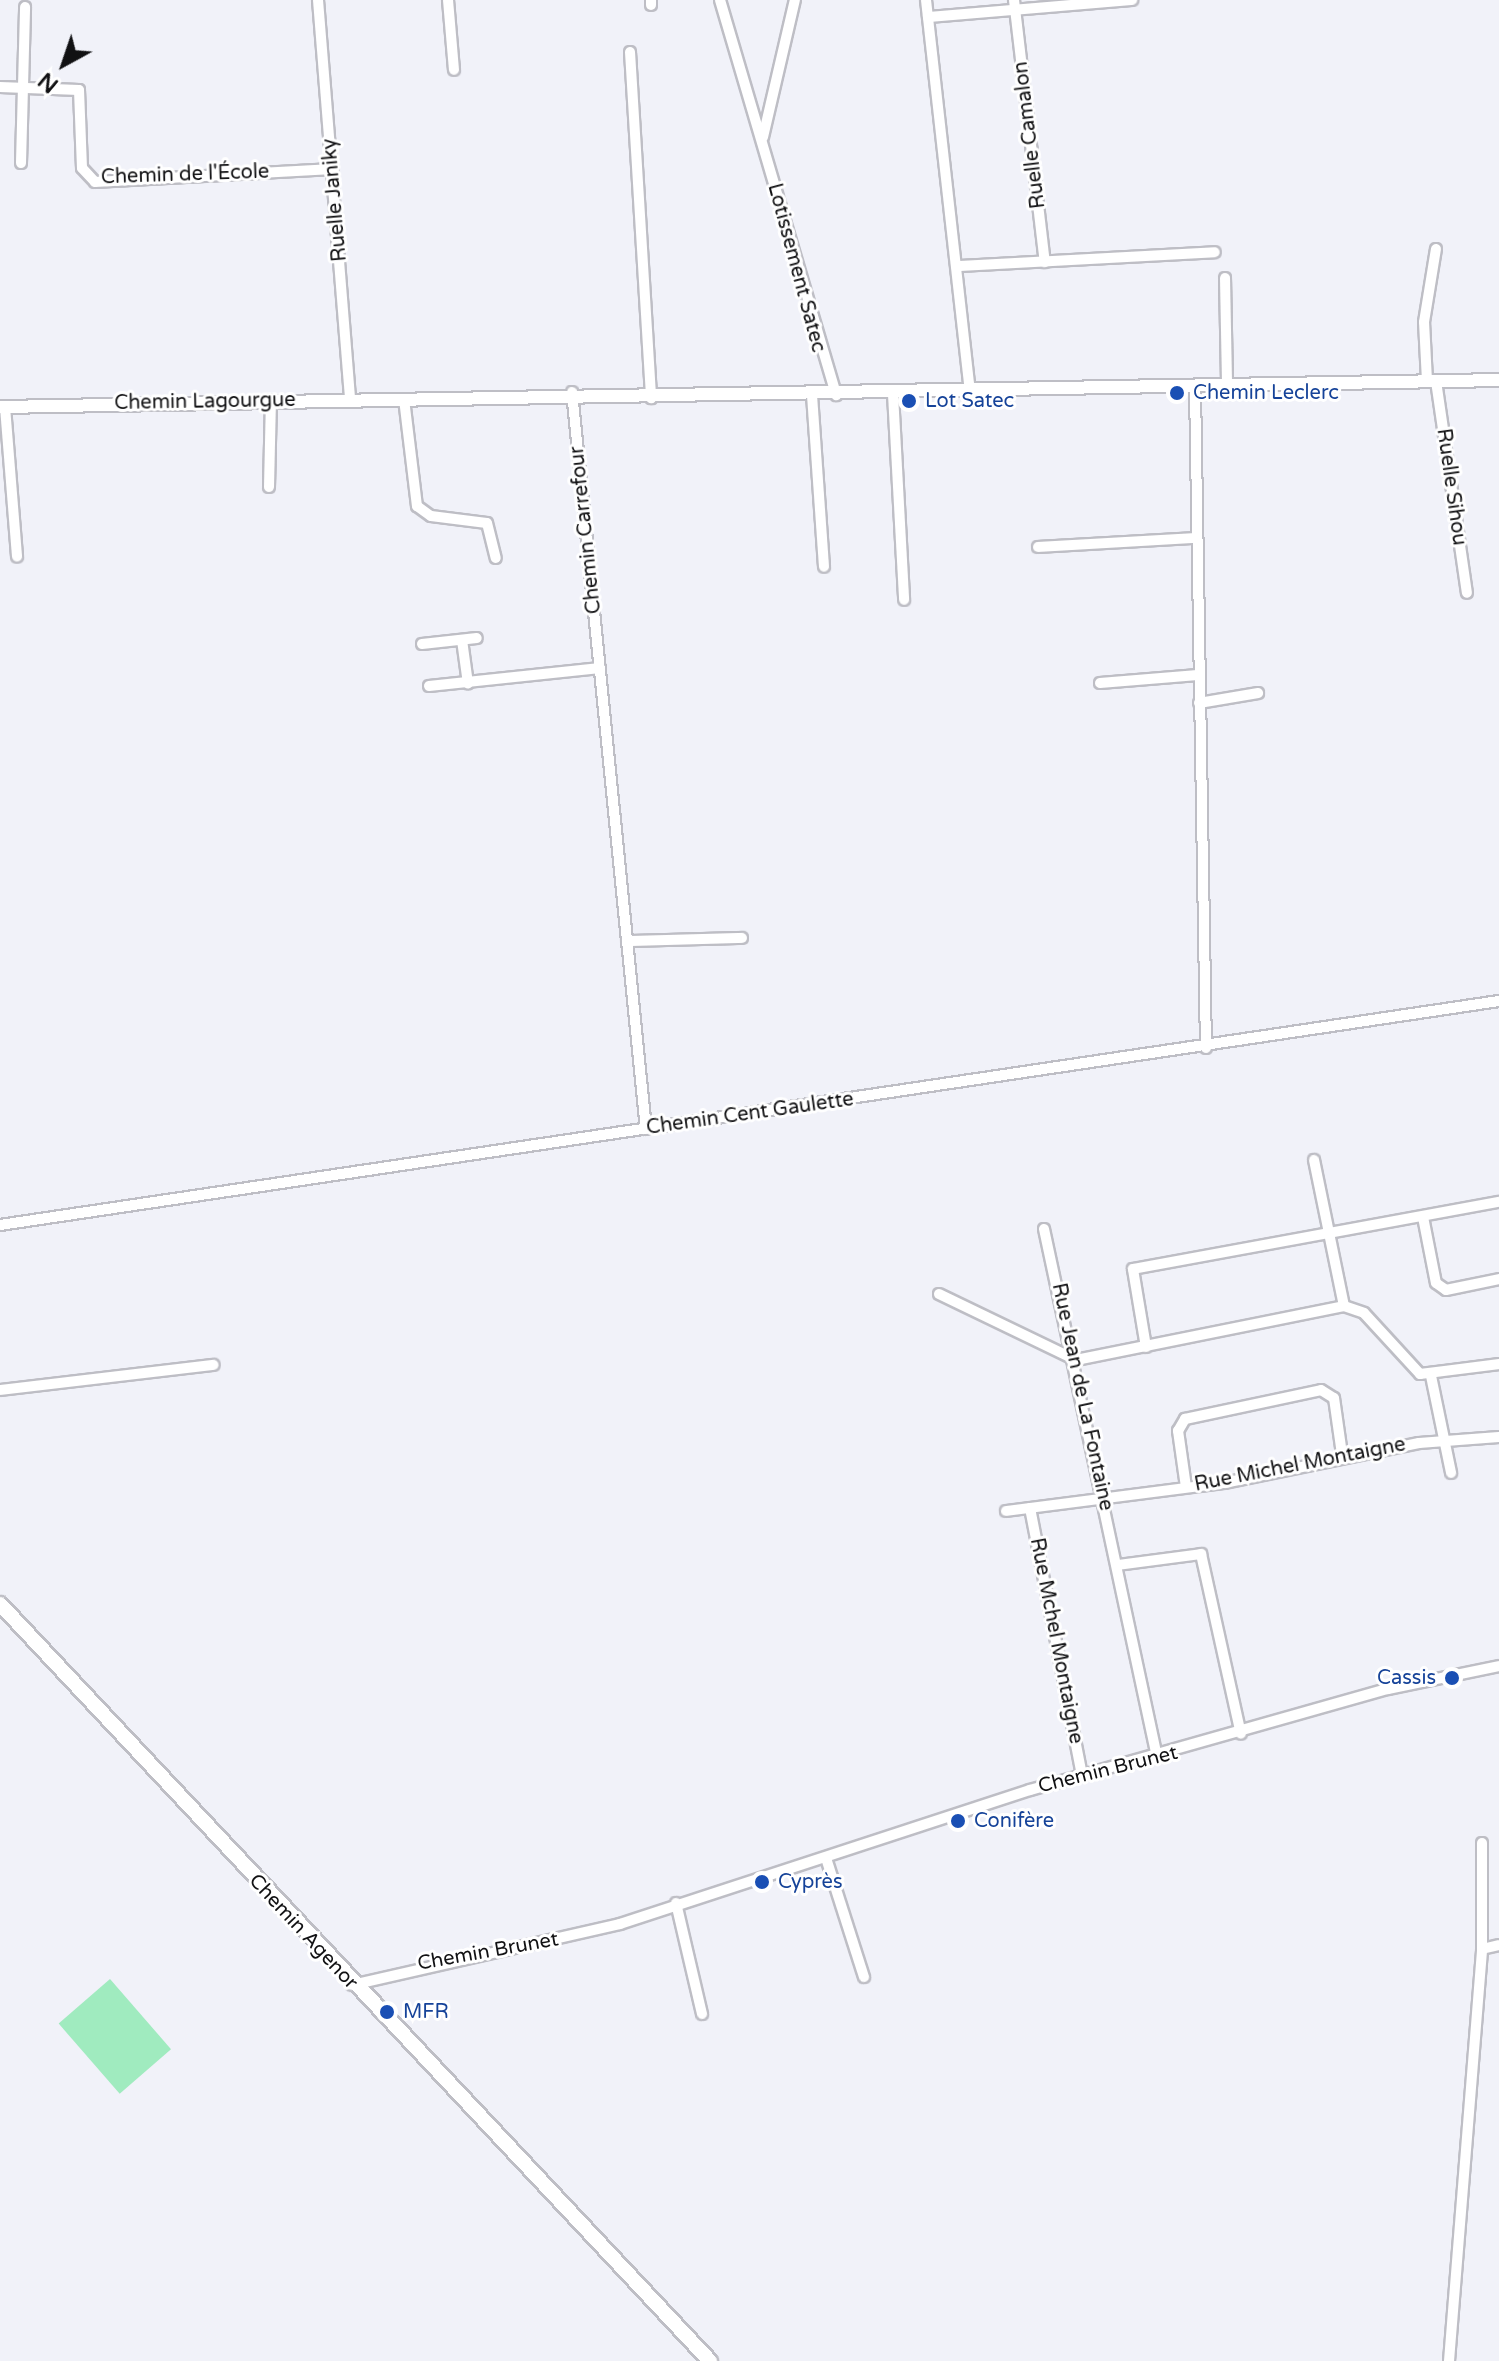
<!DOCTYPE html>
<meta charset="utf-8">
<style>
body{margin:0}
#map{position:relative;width:1499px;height:2361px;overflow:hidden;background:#f1f2f9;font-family:"Varela Round",sans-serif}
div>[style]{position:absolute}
.green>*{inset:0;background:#a0ebbf;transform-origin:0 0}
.roads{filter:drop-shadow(2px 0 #bebec5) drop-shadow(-2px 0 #bebec5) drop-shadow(0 2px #bebec5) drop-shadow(0 -2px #bebec5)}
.minor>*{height:10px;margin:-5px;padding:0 5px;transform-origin:5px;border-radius:5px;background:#fff}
.tertiary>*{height:12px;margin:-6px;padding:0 6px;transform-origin:6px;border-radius:6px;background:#fff}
.secondary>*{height:14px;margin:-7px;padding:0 7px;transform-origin:7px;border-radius:7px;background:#fff}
.dots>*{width:22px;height:22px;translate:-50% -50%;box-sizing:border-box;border:4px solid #fff;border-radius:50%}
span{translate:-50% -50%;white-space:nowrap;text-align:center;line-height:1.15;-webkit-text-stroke:6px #fff;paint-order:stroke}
.street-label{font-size:20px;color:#111113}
.transit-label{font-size:20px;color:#164399}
.left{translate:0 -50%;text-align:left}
.right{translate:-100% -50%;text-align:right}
.north{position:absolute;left:24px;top:24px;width:80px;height:80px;-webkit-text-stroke:6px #fff;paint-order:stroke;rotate:220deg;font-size:22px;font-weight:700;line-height:32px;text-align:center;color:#111113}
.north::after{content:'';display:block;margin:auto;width:28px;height:36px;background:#111113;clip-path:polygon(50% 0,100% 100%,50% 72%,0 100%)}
</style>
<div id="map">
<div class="green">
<div style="left:110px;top:1979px;width:93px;height:68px;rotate:49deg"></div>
</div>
<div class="roads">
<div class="minor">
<div style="left:318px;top:0;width:401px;rotate:85.4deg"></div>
<div style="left:448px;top:0;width:70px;rotate:85.1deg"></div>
<div style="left:651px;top:0;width:5px;rotate:90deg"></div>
<div style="left:720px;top:0;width:412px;rotate:73.6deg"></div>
<div style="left:926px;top:0;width:393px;rotate:83.6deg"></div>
<div style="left:1014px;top:0;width:264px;rotate:83.3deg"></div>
<div style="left:928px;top:17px;width:205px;rotate:-4.8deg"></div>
<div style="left:630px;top:52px;width:347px;rotate:86.5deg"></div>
<div style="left:0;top:87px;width:79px;rotate:2.2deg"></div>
<div style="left:79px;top:90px;width:78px;rotate:87.8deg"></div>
<div style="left:82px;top:168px;width:19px;rotate:47deg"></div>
<div style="left:95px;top:182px;width:238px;rotate:-3.1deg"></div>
<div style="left:763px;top:137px;width:141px;rotate:-76.9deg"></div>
<div style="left:21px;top:163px;width:156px;rotate:-88.5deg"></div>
<div style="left:960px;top:266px;width:255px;rotate:-3.1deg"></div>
<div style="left:1225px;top:278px;width:109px;rotate:88.9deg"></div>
<div style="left:1427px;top:381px;width:59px;rotate:-92.9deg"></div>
<div style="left:1424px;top:322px;width:74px;rotate:-80.7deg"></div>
<div style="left:1436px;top:381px;width:214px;rotate:81.7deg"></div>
<div style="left:1195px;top:387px;width:661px;rotate:89.05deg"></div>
<div style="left:572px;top:392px;width:741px;rotate:84.27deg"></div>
<div style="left:893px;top:394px;width:206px;rotate:86.9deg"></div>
<div style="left:812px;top:395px;width:172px;rotate:86deg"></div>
<div style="left:404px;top:399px;width:108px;rotate:83.1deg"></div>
<div style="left:417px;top:506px;width:17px;rotate:36deg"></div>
<div style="left:431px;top:516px;width:56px;rotate:7.1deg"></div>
<div style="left:487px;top:523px;width:36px;rotate:76deg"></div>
<div style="left:5px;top:407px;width:150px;rotate:85.4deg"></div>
<div style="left:269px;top:487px;width:87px;rotate:-88.7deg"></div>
<div style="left:1038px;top:547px;width:158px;rotate:-3.3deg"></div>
<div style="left:462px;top:640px;width:44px;rotate:82.2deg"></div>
<div style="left:422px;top:644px;width:55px;rotate:-6.2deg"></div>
<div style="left:1100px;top:683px;width:98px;rotate:-4.7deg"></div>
<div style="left:429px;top:686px;width:172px;rotate:-6deg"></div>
<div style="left:1199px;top:703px;width:60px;rotate:-9.6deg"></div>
<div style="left:627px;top:941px;width:115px;rotate:-1.5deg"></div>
<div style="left:1314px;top:1160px;width:149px;rotate:78.4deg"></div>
<div style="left:1423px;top:1217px;width:67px;rotate:78.9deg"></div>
<div style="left:1436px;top:1283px;width:12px;rotate:35deg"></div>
<div style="left:1446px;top:1290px;width:54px;rotate:-11.7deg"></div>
<div style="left:0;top:1225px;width:1516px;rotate:-8.5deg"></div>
<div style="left:1044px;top:1229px;width:540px;rotate:77.92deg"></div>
<div style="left:939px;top:1294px;width:152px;rotate:25.7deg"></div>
<div style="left:1076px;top:1360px;width:273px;rotate:-11.4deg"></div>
<div style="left:1344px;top:1306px;width:21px;rotate:19deg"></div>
<div style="left:1364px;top:1313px;width:83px;rotate:47.4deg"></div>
<div style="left:1420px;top:1374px;width:80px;rotate:-7.2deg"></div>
<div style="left:1146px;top:1347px;width:79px;rotate:-99.5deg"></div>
<div style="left:1133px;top:1269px;width:372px;rotate:-10.4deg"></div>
<div style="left:1431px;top:1376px;width:99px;rotate:78.3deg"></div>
<div style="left:0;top:1390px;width:215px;rotate:-6.7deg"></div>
<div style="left:1186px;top:1487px;width:57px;rotate:-98.1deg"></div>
<div style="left:1178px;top:1431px;width:14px;rotate:-60deg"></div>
<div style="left:1185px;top:1419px;width:139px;rotate:-12deg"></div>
<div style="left:1321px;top:1390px;width:15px;rotate:32deg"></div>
<div style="left:1334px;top:1398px;width:57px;rotate:81.9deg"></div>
<div style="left:1030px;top:1508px;width:272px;rotate:79deg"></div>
<div style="left:1006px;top:1511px;width:220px;rotate:-7.3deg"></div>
<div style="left:1224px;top:1483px;width:199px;rotate:-11.6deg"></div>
<div style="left:1419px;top:1443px;width:80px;rotate:-4.3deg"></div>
<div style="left:1118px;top:1565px;width:84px;rotate:-7.5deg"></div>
<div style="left:1201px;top:1554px;width:184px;rotate:77.5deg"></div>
<div style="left:826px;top:1858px;width:125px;rotate:72.3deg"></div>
<div style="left:676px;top:1903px;width:114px;rotate:76.8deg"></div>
<div style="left:1482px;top:1949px;width:17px;rotate:-13deg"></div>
<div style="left:352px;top:1985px;width:275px;rotate:-12.8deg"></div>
<div style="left:620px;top:1924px;width:431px;rotate:-18.1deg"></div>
<div style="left:1030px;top:1790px;width:372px;rotate:-15.8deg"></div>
<div style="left:1388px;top:1689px;width:113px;rotate:-11.7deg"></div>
<div style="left:1449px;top:2361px;width:413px;rotate:-85.4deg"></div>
<div style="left:1482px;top:1949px;width:106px;rotate:-90deg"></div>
</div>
<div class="tertiary">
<div style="left:0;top:407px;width:1499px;rotate:-1.03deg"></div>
</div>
<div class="secondary">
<div style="left:0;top:1604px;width:1038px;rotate:46.84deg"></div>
</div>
</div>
<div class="dots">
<div style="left:1177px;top:393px;background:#1a4fb4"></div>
<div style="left:909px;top:401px;background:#1a4fb4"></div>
<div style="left:1452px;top:1678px;background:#1a4fb4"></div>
<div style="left:958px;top:1821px;background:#1a4fb4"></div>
<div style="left:762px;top:1882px;background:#1a4fb4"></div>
<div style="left:387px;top:2012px;background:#1a4fb4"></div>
</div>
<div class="street-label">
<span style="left:1030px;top:135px;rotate:-97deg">Ruelle Camalon</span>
<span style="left:185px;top:175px;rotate:-2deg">Chemin de l'École</span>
<span style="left:335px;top:200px;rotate:-95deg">Ruelle Janiky</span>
<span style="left:796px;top:268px;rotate:75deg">Lotissement Satec</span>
<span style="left:205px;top:402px;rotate:-1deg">Chemin Lagourgue</span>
<span style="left:1451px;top:487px;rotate:82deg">Ruelle Sihou</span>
<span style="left:586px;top:530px;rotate:-96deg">Chemin Carrefour</span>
<span style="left:750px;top:1114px;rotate:-8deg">Chemin Cent Gaulette</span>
<span style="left:1082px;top:1397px;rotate:78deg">Rue Jean de La Fontaine</span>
<span style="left:1300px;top:1465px;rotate:-11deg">Rue Michel Montaigne</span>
<span style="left:1056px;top:1641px;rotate:79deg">Rue Mchel Montaigne</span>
<span style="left:1108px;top:1770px;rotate:-14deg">Chemin Brunet</span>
<span style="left:303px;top:1932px;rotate:47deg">Chemin Agenor</span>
<span style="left:488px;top:1952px;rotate:-10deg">Chemin Brunet</span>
</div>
<div class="transit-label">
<span class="left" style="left:1193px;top:393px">Chemin Leclerc</span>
<span class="left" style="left:925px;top:401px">Lot Satec</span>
<span class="right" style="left:1436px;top:1678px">Cassis</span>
<span class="left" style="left:974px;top:1821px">Conifère</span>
<span class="left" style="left:778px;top:1882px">Cyprès</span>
<span class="left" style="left:403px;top:2012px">MFR</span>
</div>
<div class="north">N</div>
</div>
